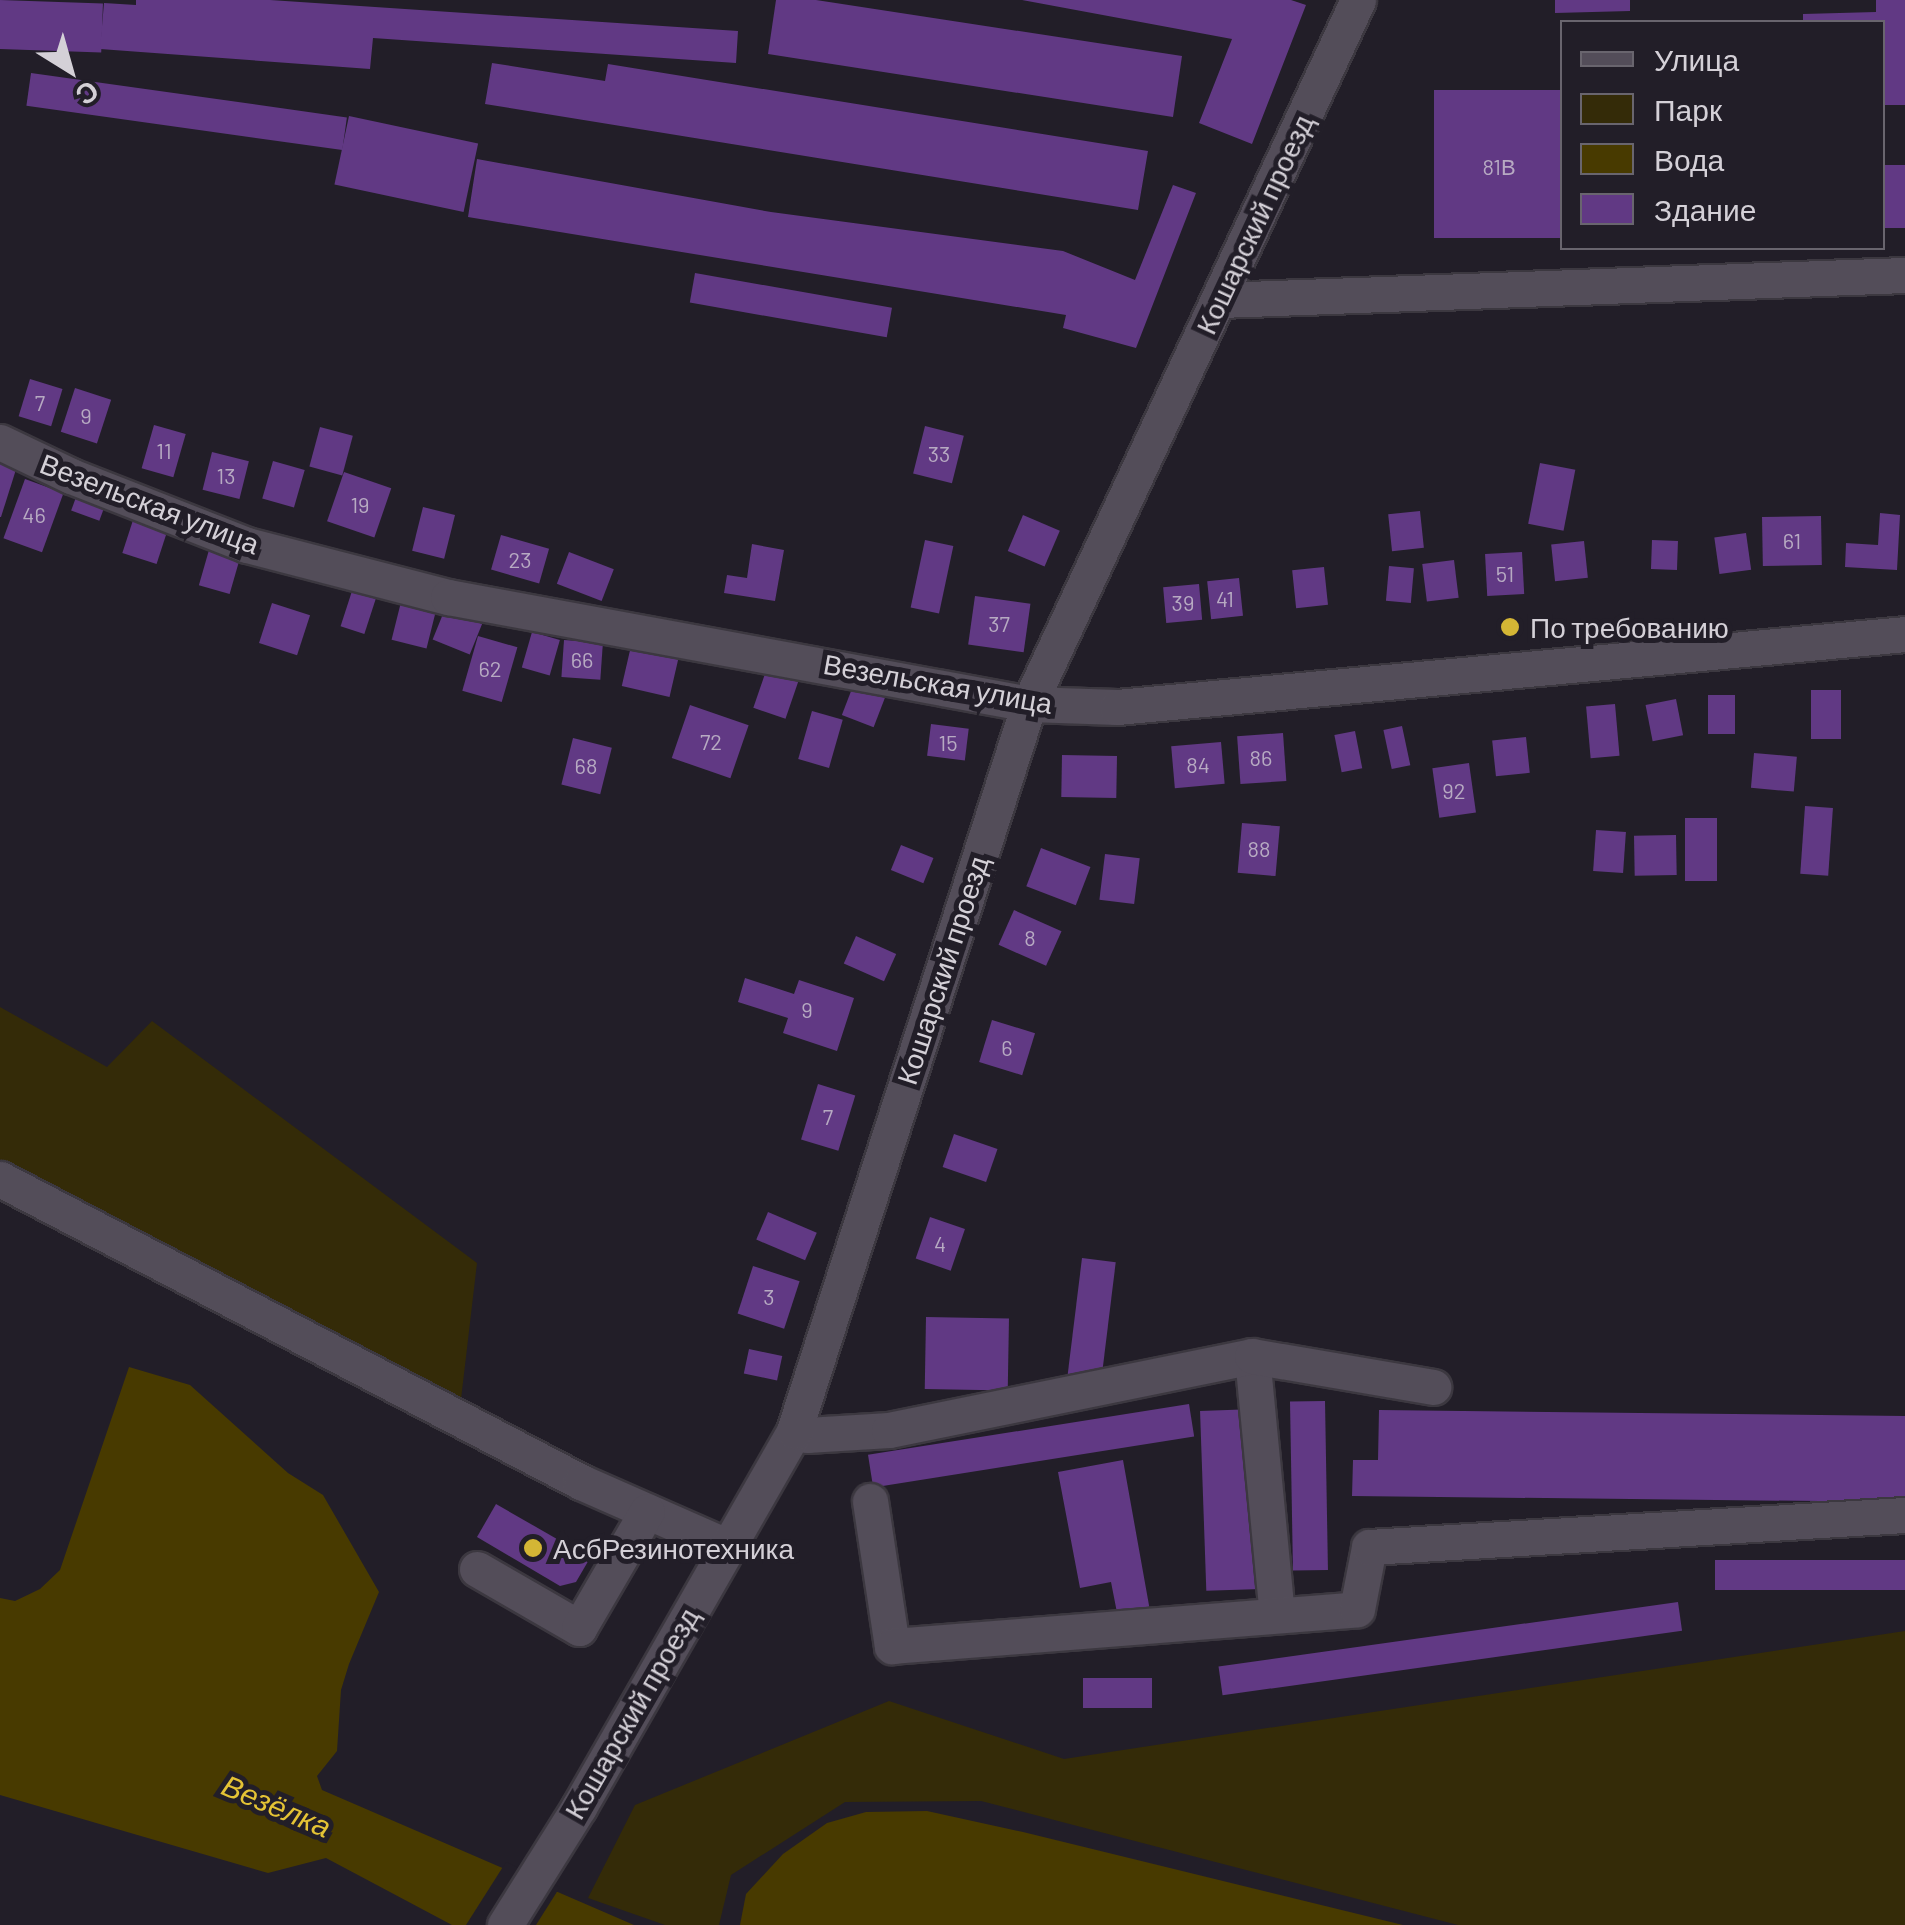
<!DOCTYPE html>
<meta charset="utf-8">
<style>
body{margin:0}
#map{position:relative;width:1905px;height:1925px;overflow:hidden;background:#221e28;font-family:Barlow,sans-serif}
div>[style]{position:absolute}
.green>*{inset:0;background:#342b08}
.water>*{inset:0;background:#483a00}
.pier>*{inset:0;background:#221e28}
.building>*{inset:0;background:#613984;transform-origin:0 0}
.roads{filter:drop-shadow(2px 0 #3c3840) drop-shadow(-2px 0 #3c3840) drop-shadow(0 2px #3c3840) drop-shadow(0 -2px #3c3840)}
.minor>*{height:35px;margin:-17.5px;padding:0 17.5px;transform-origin:17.5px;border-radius:17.5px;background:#534d59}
.dots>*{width:28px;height:28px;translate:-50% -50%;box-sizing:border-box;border:5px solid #221e28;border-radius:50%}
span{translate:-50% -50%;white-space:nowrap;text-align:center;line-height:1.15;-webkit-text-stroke:10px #221e28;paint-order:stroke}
.number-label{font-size:22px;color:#b7aac2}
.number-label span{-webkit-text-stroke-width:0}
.street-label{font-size:28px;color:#d4d0d7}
.poi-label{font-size:28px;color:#d4d0d7}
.left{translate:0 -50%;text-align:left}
.water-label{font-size:30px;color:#e4c335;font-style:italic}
.legend{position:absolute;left:1560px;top:20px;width:325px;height:230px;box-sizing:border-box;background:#221e28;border:2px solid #69656e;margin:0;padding:12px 18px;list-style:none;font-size:30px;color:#d4d0d7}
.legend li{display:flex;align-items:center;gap:20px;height:50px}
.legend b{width:50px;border:2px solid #69656e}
.north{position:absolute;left:20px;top:20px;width:100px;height:100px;-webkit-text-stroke:8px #221e28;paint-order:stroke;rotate:143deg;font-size:28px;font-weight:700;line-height:40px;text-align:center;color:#d4d0d7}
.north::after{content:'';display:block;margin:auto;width:35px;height:45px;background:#d4d0d7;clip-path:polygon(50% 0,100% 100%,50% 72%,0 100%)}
</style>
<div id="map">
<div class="green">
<div style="clip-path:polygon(0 1007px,107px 1067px,152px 1021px,477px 1263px,460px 1408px,0 1170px)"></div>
<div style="clip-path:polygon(1905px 1631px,1905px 1925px,1458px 1925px,981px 1801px,845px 1802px,731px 1875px,719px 1925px,665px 1925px,588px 1898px,635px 1805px,889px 1701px,1064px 1759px)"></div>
</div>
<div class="water">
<div style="clip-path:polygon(129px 1367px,190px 1385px,288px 1473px,323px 1495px,379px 1592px,349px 1664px,341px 1690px,337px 1751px,317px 1776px,322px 1790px,634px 1925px,452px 1925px,326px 1858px,268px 1873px,0 1795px,0 1598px,15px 1601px,40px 1589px,60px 1570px)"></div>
<div style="clip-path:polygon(927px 1811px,1023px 1832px,1403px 1925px,740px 1925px,746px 1894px,783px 1854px,827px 1823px,866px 1812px)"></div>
</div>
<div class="pier">
<div style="clip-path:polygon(506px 1862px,560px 1887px,536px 1925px,466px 1925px)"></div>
</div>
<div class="building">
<div style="left:0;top:0;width:103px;height:49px;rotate:2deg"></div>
<div style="clip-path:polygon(136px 0,270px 0,738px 31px,736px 63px,373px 38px,370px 69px,100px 49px,104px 3px,136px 5px)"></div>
<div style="clip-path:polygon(776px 0,816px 0,1182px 56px,1173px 117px,768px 54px)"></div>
<div style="clip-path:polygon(1022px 0,1291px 0,1306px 5px,1252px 144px,1199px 123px,1232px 39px)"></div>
<div style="clip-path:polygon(1555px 0,1630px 0,1630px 11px,1555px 13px)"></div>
<div style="clip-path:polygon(1876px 0,1905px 0,1905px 105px,1882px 105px,1882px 22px,1803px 22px,1803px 14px,1876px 12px)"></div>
<div style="clip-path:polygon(492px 63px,605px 81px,608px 64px,1148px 151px,1138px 210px,485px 104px)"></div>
<div style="left:31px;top:73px;width:319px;height:33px;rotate:8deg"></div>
<div style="left:1562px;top:90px;width:148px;height:128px;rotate:90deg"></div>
<div style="left:349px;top:116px;width:132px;height:70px;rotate:12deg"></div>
<div style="clip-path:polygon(477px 159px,771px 212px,1063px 251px,1135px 280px,1173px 185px,1196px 193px,1136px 348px,1063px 328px,1066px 315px,468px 217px)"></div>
<div style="left:1905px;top:165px;width:63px;height:23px;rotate:90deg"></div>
<div style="left:695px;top:273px;width:200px;height:30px;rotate:10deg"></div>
<div style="left:30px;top:379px;width:34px;height:39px;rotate:17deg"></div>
<div style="left:75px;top:388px;width:38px;height:46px;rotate:18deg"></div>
<div style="left:154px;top:425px;width:33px;height:45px;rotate:16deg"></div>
<div style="left:925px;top:426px;width:40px;height:49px;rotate:14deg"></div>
<div style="left:320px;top:427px;width:34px;height:41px;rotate:15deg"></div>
<div style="left:212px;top:452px;width:38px;height:39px;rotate:14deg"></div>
<div style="clip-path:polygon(0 454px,19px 460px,1px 517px,0 517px)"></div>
<div style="left:273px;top:461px;width:33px;height:39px;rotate:16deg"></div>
<div style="left:1540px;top:463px;width:36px;height:62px;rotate:11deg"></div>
<div style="left:344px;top:472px;width:50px;height:52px;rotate:19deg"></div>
<div style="left:25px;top:479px;width:41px;height:63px;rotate:20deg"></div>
<div style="left:79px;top:489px;width:30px;height:23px;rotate:20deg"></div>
<div style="left:423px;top:507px;width:33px;height:45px;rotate:14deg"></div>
<div style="left:1420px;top:511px;width:37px;height:32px;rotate:84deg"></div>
<div style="clip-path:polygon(1880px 513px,1900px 515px,1897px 570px,1845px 567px,1846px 543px,1878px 545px)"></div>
<div style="left:135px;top:514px;width:36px;height:41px;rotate:18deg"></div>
<div style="left:1023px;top:515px;width:40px;height:39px;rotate:23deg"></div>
<div style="left:1821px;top:516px;width:49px;height:59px;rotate:89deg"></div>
<div style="left:1746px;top:533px;width:37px;height:32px;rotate:82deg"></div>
<div style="left:501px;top:535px;width:50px;height:36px;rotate:16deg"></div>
<div style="left:925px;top:540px;width:29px;height:69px;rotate:12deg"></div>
<div style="left:1652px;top:540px;width:26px;height:29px;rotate:2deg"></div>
<div style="left:1584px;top:541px;width:37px;height:33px;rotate:84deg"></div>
<div style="left:211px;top:543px;width:32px;height:44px;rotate:16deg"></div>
<div style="clip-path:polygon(752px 544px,784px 550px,775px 601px,724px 593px,727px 575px,747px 578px)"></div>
<div style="left:569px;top:552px;width:48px;height:34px;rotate:21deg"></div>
<div style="left:1522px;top:552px;width:42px;height:37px;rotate:87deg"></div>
<div style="left:1454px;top:560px;width:38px;height:32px;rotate:83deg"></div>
<div style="left:1389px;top:566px;width:25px;height:35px;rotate:5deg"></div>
<div style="left:1324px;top:567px;width:38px;height:32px;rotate:84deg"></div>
<div style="left:1239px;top:578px;width:38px;height:32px;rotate:84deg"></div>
<div style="left:1199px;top:584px;width:36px;height:36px;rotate:85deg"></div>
<div style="left:352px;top:591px;width:25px;height:37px;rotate:18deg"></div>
<div style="left:975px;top:596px;width:56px;height:49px;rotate:8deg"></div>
<div style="left:401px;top:602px;width:36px;height:39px;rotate:14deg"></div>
<div style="left:272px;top:603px;width:40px;height:42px;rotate:18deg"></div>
<div style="left:445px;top:609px;width:40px;height:33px;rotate:22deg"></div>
<div style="left:532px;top:632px;width:29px;height:37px;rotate:16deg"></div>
<div style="left:478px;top:636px;width:41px;height:57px;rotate:16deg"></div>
<div style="left:564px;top:640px;width:39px;height:37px;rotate:4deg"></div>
<div style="left:631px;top:646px;width:49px;height:41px;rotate:13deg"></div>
<div style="left:767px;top:668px;width:34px;height:42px;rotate:19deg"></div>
<div style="left:858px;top:673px;width:34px;height:45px;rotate:21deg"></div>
<div style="left:1811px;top:690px;width:30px;height:49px"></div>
<div style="left:1708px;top:695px;width:27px;height:39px"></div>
<div style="left:1676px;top:699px;width:37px;height:31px;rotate:79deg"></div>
<div style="left:1615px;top:704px;width:52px;height:29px;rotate:85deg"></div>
<div style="left:690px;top:705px;width:62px;height:56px;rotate:19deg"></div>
<div style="left:812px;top:711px;width:32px;height:50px;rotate:16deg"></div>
<div style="left:931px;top:724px;width:38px;height:32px;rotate:7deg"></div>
<div style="left:1402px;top:726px;width:40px;height:19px;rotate:78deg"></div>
<div style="left:1355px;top:731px;width:38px;height:21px;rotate:79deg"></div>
<div style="left:1283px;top:733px;width:48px;height:46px;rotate:86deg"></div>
<div style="left:1526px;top:737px;width:36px;height:34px;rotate:84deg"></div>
<div style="left:573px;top:738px;width:40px;height:48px;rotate:14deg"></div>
<div style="left:1221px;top:742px;width:42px;height:50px;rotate:85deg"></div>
<div style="left:1754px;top:753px;width:43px;height:35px;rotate:5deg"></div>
<div style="left:1062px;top:755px;width:55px;height:42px;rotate:1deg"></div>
<div style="left:1469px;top:763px;width:50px;height:37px;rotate:82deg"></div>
<div style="left:1805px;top:806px;width:28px;height:68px;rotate:4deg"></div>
<div style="left:1685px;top:818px;width:32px;height:63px"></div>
<div style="left:1242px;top:823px;width:38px;height:50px;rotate:5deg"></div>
<div style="left:1596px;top:830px;width:30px;height:41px;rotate:4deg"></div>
<div style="left:1676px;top:835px;width:40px;height:42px;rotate:89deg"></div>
<div style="left:901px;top:845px;width:35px;height:27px;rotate:22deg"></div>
<div style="left:1041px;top:848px;width:53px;height:41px;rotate:21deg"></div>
<div style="left:1105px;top:854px;width:35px;height:46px;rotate:7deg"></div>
<div style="left:1014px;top:910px;width:52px;height:38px;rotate:24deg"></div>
<div style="left:856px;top:936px;width:44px;height:30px;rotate:24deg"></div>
<div style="clip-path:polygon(745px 978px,794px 994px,799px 980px,854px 998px,837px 1051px,783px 1033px,788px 1018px,738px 1002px)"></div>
<div style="left:992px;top:1020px;width:45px;height:44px;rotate:17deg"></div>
<div style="left:818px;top:1084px;width:39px;height:58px;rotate:17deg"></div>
<div style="left:954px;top:1134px;width:46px;height:35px;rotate:19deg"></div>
<div style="left:768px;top:1212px;width:53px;height:30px;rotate:23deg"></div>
<div style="left:930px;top:1217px;width:37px;height:44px;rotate:19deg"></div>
<div style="left:1082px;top:1258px;width:34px;height:122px;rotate:7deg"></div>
<div style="left:753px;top:1266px;width:49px;height:50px;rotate:18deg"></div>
<div style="left:926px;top:1317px;width:83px;height:72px;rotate:1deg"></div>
<div style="left:749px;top:1349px;width:34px;height:25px;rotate:12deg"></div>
<div style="left:1325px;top:1401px;width:169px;height:35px;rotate:89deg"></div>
<div style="left:1189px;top:1404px;width:33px;height:325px;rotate:81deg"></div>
<div style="left:1255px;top:1409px;width:180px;height:55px;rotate:88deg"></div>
<div style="clip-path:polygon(1379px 1410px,1905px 1416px,1905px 1502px,1352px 1496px,1353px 1460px,1378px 1460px)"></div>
<div style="clip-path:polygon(1123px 1460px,1152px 1622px,1120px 1628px,1111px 1582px,1080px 1588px,1058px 1472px)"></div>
<div style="clip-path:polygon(496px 1504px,590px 1558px,576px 1582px,560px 1586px,477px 1537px)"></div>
<div style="left:1905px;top:1560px;width:30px;height:190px;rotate:90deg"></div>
<div style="left:1678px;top:1602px;width:29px;height:464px;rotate:82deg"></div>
<div style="left:1152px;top:1678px;width:30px;height:69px;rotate:90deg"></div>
</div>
<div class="roads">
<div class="minor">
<div style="left:1220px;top:300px;width:685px;rotate:-2.09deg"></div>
<div style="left:0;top:442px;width:79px;rotate:25.6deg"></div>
<div style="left:71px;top:476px;width:189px;rotate:21.4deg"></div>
<div style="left:247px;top:545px;width:208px;rotate:14.5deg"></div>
<div style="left:448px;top:597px;width:591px;rotate:10.43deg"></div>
<div style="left:1029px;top:704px;width:88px;rotate:2deg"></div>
<div style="left:1117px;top:707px;width:791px;rotate:-5.29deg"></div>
<div style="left:0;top:1179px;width:655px;rotate:27.54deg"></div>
<div style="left:581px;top:1482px;width:158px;rotate:23.8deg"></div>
<div style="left:1252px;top:1356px;width:260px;rotate:84.5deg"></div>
<div style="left:794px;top:1431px;width:14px;rotate:17deg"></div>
<div style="left:807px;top:1435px;width:82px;rotate:-3.5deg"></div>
<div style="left:889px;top:1430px;width:370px;rotate:-11.5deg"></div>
<div style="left:1252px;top:1356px;width:184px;rotate:9.7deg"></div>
<div style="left:870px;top:1501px;width:147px;rotate:81.4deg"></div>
<div style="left:892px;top:1646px;width:466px;rotate:-4.5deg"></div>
<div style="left:1357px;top:1609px;width:63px;rotate:-79deg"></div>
<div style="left:1369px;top:1547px;width:537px;rotate:-3.42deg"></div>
<div style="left:477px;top:1569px;width:118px;rotate:30deg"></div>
<div style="left:579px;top:1628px;width:135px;rotate:-59.8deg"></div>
<div style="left:505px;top:1925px;width:139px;rotate:-57.9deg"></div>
<div style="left:579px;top:1807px;width:433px;rotate:-60.2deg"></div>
<div style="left:794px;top:1431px;width:764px;rotate:-72.09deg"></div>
<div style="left:1029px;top:704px;width:777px;rotate:-64.95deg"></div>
</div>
</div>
<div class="dots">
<div style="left:1510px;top:627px;background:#d4b635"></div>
<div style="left:533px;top:1548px;background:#d4b635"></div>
</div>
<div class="number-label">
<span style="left:1499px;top:167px">81В</span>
<span style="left:40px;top:403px">7</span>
<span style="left:86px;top:416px">9</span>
<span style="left:164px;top:451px">11</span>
<span style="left:939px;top:454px">33</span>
<span style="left:226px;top:476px">13</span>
<span style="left:360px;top:505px">19</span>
<span style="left:34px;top:515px">46</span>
<span style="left:1792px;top:541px">61</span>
<span style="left:520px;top:560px">23</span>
<span style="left:1505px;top:574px">51</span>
<span style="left:1225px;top:599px">41</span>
<span style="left:1183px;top:603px">39</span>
<span style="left:999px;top:624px">37</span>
<span style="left:582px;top:660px">66</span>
<span style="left:490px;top:669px">62</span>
<span style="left:711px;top:742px">72</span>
<span style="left:948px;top:743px">15</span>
<span style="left:1261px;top:758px">86</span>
<span style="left:1198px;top:765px">84</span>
<span style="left:586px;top:766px">68</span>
<span style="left:1454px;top:791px">92</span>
<span style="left:1259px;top:849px">88</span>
<span style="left:1030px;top:938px">8</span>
<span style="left:807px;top:1010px">9</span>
<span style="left:1007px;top:1048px">6</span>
<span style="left:828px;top:1117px">7</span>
<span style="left:940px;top:1244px">4</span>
<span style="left:769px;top:1297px">3</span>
</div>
<div class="street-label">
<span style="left:1254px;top:224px;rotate:-65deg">Кошарский проезд</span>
<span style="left:150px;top:503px;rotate:21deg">Везельская улица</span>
<span style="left:938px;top:683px;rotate:10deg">Везельская улица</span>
<span style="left:942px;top:970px;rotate:-72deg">Кошарский проезд</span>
<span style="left:631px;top:1713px;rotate:-60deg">Кошарский проезд</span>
</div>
<div class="poi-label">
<span class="left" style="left:1530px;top:627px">По требованию</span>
<span class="left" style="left:553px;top:1548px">АсбРезинотехника</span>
</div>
<div class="water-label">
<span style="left:277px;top:1805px;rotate:23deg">Везёлка</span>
</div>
<ul class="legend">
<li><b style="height:12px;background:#534d59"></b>Улица</li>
<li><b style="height:28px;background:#342b08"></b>Парк</li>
<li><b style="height:28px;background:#483a00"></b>Вода</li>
<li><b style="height:28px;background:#613984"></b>Здание</li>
</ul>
<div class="north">С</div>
</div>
